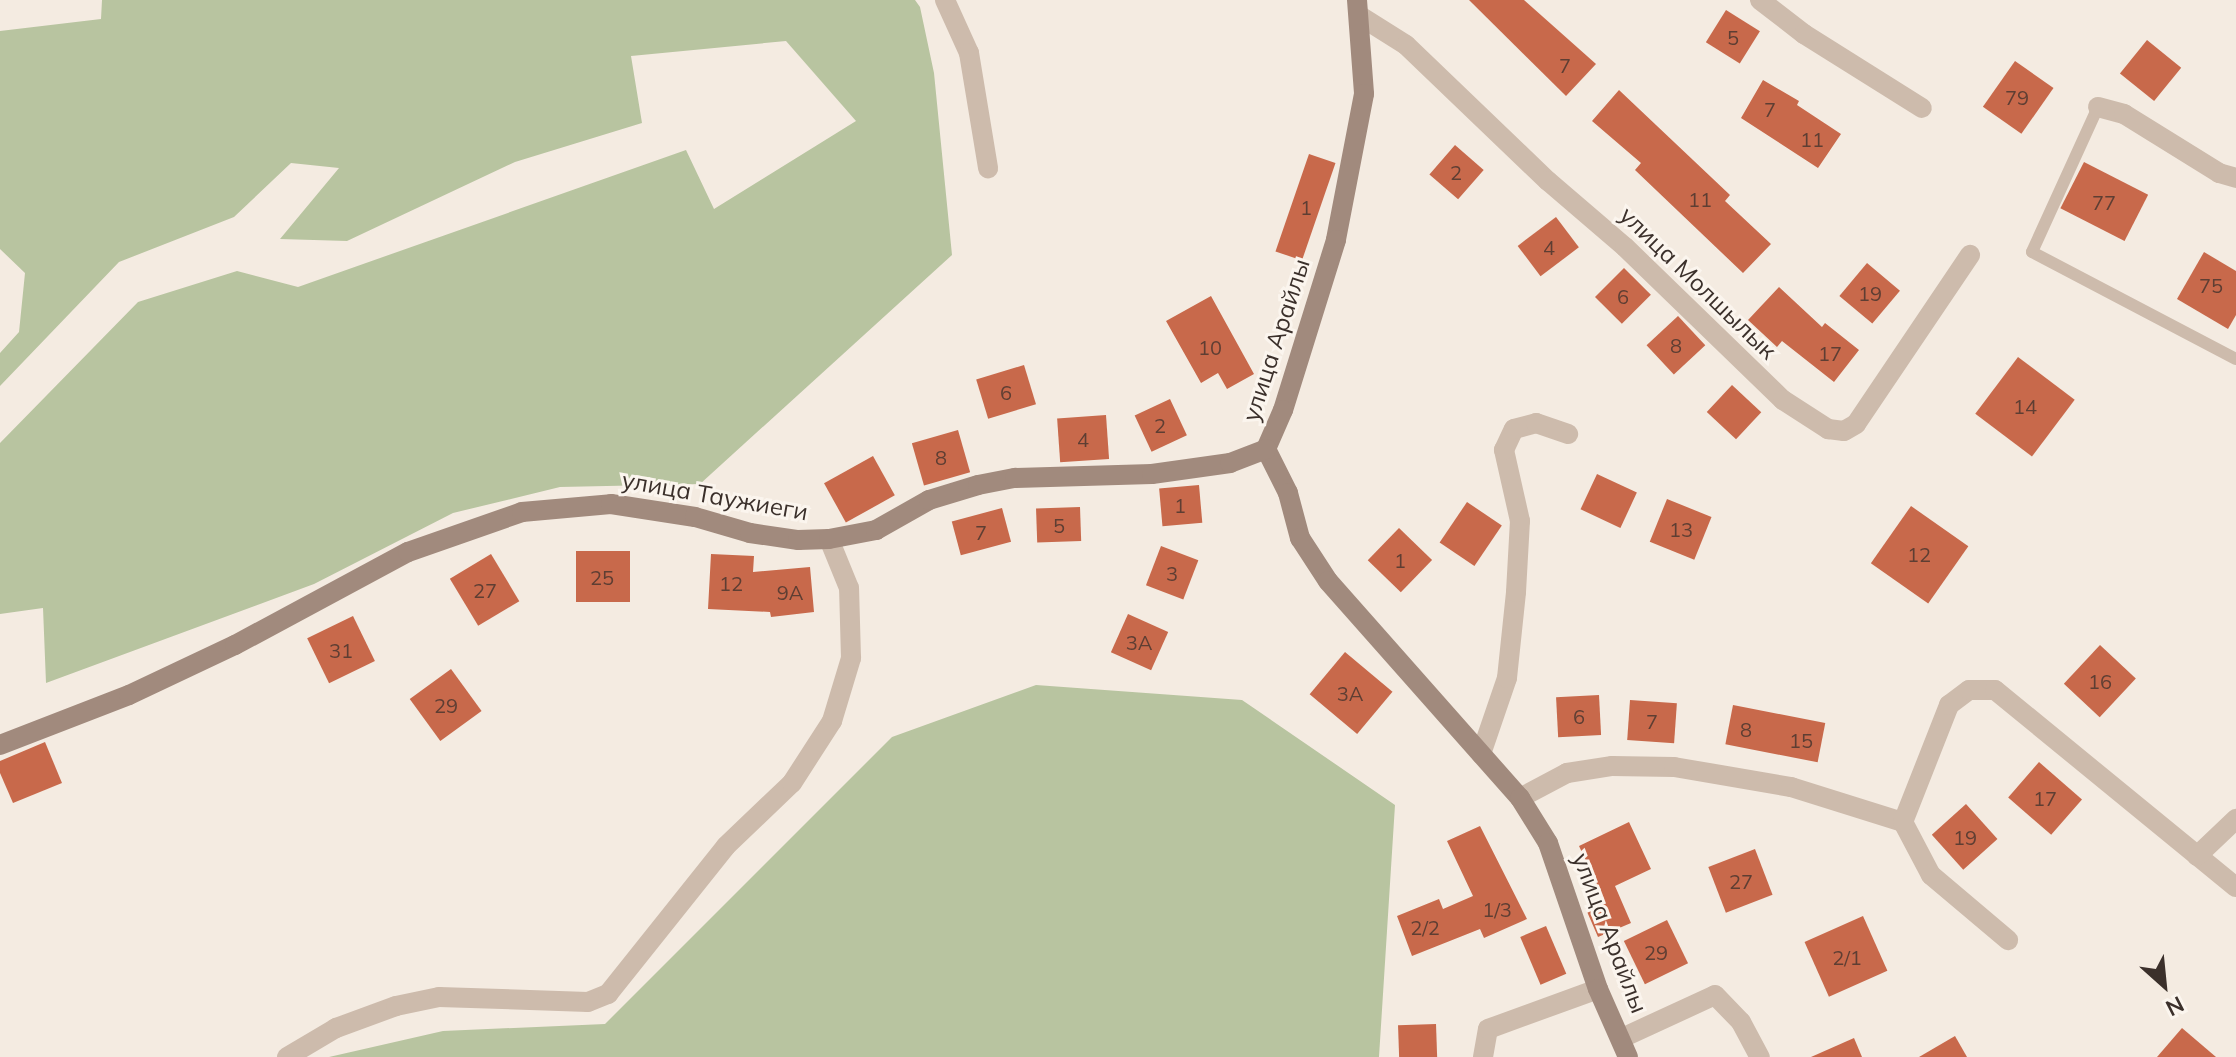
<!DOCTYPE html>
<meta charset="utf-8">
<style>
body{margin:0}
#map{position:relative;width:2236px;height:1057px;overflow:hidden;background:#f4ebe1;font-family:Mulish,sans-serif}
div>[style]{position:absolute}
.green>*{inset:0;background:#b8c4a0}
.building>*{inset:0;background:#c8694b;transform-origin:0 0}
.lane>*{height:12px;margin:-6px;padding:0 6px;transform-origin:6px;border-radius:6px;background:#cdbbac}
.street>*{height:20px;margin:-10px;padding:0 10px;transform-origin:10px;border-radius:10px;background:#cdbbac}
.secondary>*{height:20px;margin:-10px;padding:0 10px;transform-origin:10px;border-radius:10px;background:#a18a7d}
span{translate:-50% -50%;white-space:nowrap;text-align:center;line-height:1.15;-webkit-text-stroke:6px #fbf5ee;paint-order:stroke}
.number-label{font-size:20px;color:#5e3e33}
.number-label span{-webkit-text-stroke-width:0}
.street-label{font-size:24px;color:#3b302b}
.north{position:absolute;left:2124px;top:945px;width:80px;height:80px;-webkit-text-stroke:6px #fbf5ee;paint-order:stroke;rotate:153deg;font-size:22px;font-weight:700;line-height:32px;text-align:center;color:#3b302b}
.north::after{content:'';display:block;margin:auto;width:28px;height:36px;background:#3b302b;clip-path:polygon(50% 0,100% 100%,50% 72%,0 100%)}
</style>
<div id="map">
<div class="green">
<div style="clip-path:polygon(102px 0,915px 0,920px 7px,934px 73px,952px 255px,700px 484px,560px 487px,453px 513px,314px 584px,46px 683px,43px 608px,0 614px,0 443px,138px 302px,237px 271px,298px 287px,686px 150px,714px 209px,856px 121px,786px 41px,631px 56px,642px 123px,515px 162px,347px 241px,280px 239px,339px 168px,291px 163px,234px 217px,119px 262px,0 386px,0 353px,19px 332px,25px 273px,0 249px,0 31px,101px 19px)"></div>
<div style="clip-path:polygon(1036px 685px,1242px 700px,1395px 805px,1379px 1057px,329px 1057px,443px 1031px,605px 1024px,892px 737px)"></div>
</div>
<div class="building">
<div style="clip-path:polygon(1469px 0,1524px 0,1596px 64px,1566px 96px)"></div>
<div style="left:1726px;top:10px;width:40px;height:38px;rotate:32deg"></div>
<div style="left:2147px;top:40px;width:44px;height:43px;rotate:39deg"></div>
<div style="left:2015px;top:61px;width:47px;height:56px;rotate:35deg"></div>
<div style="clip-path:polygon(1763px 80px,1799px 101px,1797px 105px,1841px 134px,1818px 168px,1741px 118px)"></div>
<div style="clip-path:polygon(1619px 90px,1730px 195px,1725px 201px,1771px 244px,1743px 273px,1635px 170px,1641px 163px,1592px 121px)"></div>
<div style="left:1455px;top:145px;width:38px;height:39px;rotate:41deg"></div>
<div style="left:1309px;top:154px;width:28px;height:103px;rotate:19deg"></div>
<div style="left:2084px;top:162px;width:72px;height:52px;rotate:27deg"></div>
<div style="left:1556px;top:217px;width:38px;height:48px;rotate:53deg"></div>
<div style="clip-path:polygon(2204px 252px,2236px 271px,2236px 315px,2228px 329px,2177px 299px)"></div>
<div style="left:1867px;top:263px;width:43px;height:43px;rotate:40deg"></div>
<div style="left:1624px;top:268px;width:38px;height:41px;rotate:45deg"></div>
<div style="clip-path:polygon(1779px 287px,1822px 327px,1825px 323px,1859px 350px,1834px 382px,1782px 341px,1777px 347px,1748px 320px)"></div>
<div style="clip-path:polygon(1211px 296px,1254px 374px,1227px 389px,1218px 373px,1201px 383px,1166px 321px)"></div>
<div style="left:1678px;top:316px;width:40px;height:43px;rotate:47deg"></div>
<div style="left:2018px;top:357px;width:71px;height:71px;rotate:37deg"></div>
<div style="left:1024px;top:365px;width:41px;height:50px;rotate:73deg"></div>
<div style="left:1732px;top:385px;width:40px;height:37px;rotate:43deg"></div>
<div style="left:1170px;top:399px;width:40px;height:39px;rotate:65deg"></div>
<div style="left:1106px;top:415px;width:44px;height:49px;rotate:86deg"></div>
<div style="left:958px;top:430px;width:44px;height:48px;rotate:74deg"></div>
<div style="left:873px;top:456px;width:45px;height:56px;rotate:61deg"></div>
<div style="left:1597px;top:474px;width:44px;height:39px;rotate:25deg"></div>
<div style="left:1199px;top:485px;width:38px;height:40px;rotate:85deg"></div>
<div style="left:1667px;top:499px;width:48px;height:46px;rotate:22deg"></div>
<div style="left:1467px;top:502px;width:42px;height:49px;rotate:34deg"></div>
<div style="left:1911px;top:506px;width:70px;height:70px;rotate:35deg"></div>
<div style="left:1080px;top:507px;width:34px;height:44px;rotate:88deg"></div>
<div style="left:1002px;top:508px;width:35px;height:52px;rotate:75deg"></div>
<div style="left:1399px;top:528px;width:46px;height:45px;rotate:44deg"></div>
<div style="left:1161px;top:546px;width:40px;height:42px;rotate:21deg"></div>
<div style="left:576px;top:551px;width:54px;height:51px"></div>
<div style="left:491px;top:554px;width:55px;height:48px;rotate:59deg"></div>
<div style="clip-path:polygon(711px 554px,754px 556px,753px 572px,810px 567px,814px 612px,771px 617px,770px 612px,708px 609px)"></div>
<div style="left:1128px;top:614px;width:44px;height:42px;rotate:24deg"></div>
<div style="left:353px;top:616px;width:50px;height:51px;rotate:64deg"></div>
<div style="left:2100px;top:645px;width:49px;height:53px;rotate:43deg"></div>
<div style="left:1345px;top:652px;width:62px;height:55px;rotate:40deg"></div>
<div style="left:451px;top:669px;width:52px;height:51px;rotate:54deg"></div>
<div style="left:1599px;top:695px;width:40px;height:43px;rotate:87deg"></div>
<div style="left:1630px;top:700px;width:47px;height:40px;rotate:4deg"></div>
<div style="left:1733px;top:705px;width:94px;height:40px;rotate:11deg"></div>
<div style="clip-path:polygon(45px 742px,62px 783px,13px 803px,0 773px,0 761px)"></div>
<div style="left:2039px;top:762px;width:57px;height:47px;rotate:41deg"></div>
<div style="left:1966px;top:804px;width:47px;height:46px;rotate:48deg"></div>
<div style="clip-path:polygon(1629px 822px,1651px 869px,1615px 886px,1631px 923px,1598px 937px,1585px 907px,1604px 899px,1579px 846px)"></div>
<div style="clip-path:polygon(1480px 826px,1527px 919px,1484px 938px,1480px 929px,1412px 956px,1397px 916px,1439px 899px,1443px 909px,1473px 896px,1447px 841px)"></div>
<div style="left:1755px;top:849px;width:49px;height:50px;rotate:69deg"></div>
<div style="left:1863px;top:916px;width:60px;height:64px;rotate:66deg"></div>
<div style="left:1667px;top:920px;width:48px;height:48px;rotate:64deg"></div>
<div style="left:1546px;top:926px;width:52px;height:28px;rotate:67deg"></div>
<div style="left:1436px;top:1024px;width:33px;height:38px;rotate:88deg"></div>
<div style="clip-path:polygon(2182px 1028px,2216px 1057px,2157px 1057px)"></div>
<div style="clip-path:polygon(1955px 1036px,1967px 1057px,1919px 1057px)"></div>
<div style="clip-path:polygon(1854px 1038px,1862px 1057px,1811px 1057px)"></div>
</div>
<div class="lane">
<div style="left:2098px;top:107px;width:159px;rotate:114.5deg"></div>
<div style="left:2032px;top:252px;width:230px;rotate:27.7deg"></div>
</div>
<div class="street">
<div style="left:945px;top:0;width:58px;rotate:65.6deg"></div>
<div style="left:969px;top:53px;width:117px;rotate:80.6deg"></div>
<div style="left:1760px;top:0;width:56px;rotate:37.7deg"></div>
<div style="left:1804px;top:34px;width:139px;rotate:32.1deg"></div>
<div style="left:1360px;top:16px;width:54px;rotate:32.2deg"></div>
<div style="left:1406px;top:45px;width:197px;rotate:43.8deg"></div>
<div style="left:1548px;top:181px;width:101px;rotate:40.6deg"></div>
<div style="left:1625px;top:247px;width:220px;rotate:44.1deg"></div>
<div style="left:1783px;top:400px;width:54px;rotate:32.8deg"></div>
<div style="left:1828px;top:429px;width:16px;rotate:7deg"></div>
<div style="left:1844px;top:431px;width:14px;rotate:-30deg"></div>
<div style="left:1856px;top:424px;width:204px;rotate:-56deg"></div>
<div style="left:2098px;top:107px;width:27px;rotate:15deg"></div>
<div style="left:2124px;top:114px;width:112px;rotate:31.8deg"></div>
<div style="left:2219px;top:173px;width:18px;rotate:16deg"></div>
<div style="left:1481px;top:754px;width:80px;rotate:-71.1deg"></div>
<div style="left:1507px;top:678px;width:86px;rotate:-84deg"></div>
<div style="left:1516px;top:592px;width:71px;rotate:-86.8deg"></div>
<div style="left:1520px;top:521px;width:73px;rotate:-102.7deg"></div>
<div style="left:1504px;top:450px;width:23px;rotate:-65deg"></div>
<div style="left:1514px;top:429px;width:23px;rotate:-15deg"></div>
<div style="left:1536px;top:423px;width:34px;rotate:19deg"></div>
<div style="left:1520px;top:798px;width:53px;rotate:-28deg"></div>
<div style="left:1567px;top:773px;width:46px;rotate:-8.8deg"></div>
<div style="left:1612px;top:766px;width:62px;rotate:0.9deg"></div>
<div style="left:1674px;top:767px;width:119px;rotate:9.7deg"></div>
<div style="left:1791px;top:787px;width:117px;rotate:17.4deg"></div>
<div style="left:1903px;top:822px;width:60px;rotate:62.2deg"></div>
<div style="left:1931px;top:875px;width:101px;rotate:40.2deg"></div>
<div style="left:1903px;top:822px;width:126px;rotate:-68.5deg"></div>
<div style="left:1949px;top:705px;width:25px;rotate:-37deg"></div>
<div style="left:1969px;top:690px;width:26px"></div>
<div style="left:1995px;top:690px;width:311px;rotate:39.3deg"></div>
<div style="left:2197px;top:856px;width:54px;rotate:-43.5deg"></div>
<div style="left:1622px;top:1038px;width:102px;rotate:-24.8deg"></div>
<div style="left:1715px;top:995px;width:37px;rotate:46deg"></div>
<div style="left:1741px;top:1022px;width:40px;rotate:62deg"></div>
<div style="left:287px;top:1057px;width:57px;rotate:-30.6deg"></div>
<div style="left:336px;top:1028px;width:64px;rotate:-20.1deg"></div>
<div style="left:396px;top:1006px;width:44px;rotate:-11.8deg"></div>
<div style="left:439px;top:997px;width:149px;rotate:1.9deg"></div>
<div style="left:588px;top:1002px;width:22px;rotate:-22deg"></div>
<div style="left:608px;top:994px;width:189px;rotate:-51.4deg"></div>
<div style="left:726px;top:846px;width:91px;rotate:-43.7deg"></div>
<div style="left:792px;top:783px;width:74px;rotate:-57.2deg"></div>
<div style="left:832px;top:721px;width:66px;rotate:-73.2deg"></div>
<div style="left:851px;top:658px;width:70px;rotate:-91.6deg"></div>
<div style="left:849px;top:588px;width:53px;rotate:-112.2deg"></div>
<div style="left:1483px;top:1057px;width:28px;rotate:-80deg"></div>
<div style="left:1488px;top:1029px;width:117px;rotate:-20deg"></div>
</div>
<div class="secondary">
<div style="left:1357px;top:0;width:94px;rotate:85.7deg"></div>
<div style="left:1364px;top:94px;width:149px;rotate:100.9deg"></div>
<div style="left:1336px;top:240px;width:178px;rotate:107.3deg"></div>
<div style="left:1283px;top:410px;width:43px;rotate:113.6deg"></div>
<div style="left:1266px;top:449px;width:49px;rotate:63.4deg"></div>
<div style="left:1288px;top:493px;width:47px;rotate:75.1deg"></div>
<div style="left:1300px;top:538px;width:51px;rotate:56.9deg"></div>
<div style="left:1328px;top:581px;width:290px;rotate:48.5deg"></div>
<div style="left:1520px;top:798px;width:53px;rotate:58.1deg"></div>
<div style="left:1548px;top:843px;width:154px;rotate:71.1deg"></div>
<div style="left:1598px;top:989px;width:74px;rotate:66.2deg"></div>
<div style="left:0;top:745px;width:138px;rotate:-21.2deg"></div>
<div style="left:129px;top:695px;width:117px;rotate:-25.3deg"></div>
<div style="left:235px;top:645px;width:196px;rotate:-28.3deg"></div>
<div style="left:408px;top:552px;width:121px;rotate:-19.3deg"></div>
<div style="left:522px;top:512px;width:89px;rotate:-5.1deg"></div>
<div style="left:611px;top:504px;width:85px;rotate:8.8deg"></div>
<div style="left:695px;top:517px;width:57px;rotate:16.2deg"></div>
<div style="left:750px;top:533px;width:49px;rotate:8.3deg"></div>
<div style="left:798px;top:540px;width:31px;rotate:-2deg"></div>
<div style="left:829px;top:539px;width:48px;rotate:-10.8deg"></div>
<div style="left:876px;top:530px;width:61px;rotate:-29.5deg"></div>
<div style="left:929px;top:500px;width:51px;rotate:-17deg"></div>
<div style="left:978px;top:485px;width:38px;rotate:-11deg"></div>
<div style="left:1015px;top:478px;width:137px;rotate:-1.7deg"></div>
<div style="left:1152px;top:474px;width:79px;rotate:-8deg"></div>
<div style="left:1230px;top:463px;width:39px;rotate:-21deg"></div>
</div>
<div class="number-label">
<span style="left:1733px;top:37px">5</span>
<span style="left:1565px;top:65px">7</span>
<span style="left:2017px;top:97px">79</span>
<span style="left:1770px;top:109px">7</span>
<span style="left:1812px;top:139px">11</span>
<span style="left:1456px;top:172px">2</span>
<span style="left:1700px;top:199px">11</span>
<span style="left:2104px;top:202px">77</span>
<span style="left:1306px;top:207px">1</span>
<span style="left:1549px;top:247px">4</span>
<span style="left:2211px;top:285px">75</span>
<span style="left:1870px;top:293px">19</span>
<span style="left:1623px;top:296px">6</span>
<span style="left:1676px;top:345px">8</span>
<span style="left:1210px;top:347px">10</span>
<span style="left:1830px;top:353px">17</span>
<span style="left:1006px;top:392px">6</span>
<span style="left:2025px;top:406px">14</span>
<span style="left:1160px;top:425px">2</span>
<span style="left:1083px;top:439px">4</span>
<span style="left:941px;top:457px">8</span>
<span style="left:1180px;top:505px">1</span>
<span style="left:1059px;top:525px">5</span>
<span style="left:1681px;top:529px">13</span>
<span style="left:981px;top:532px">7</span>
<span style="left:1919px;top:554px">12</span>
<span style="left:1400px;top:560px">1</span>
<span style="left:1172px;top:573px">3</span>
<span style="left:602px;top:577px">25</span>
<span style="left:731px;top:583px">12</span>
<span style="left:485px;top:590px">27</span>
<span style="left:790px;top:592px">9А</span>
<span style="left:1139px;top:642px">3А</span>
<span style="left:341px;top:650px">31</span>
<span style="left:2100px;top:681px">16</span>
<span style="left:1350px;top:693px">3А</span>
<span style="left:446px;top:705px">29</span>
<span style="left:1579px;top:716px">6</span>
<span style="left:1652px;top:721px">7</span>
<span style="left:1746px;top:729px">8</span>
<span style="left:1801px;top:740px">15</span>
<span style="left:2045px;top:798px">17</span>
<span style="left:1965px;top:837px">19</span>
<span style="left:1741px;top:881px">27</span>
<span style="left:1497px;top:909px">1/3</span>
<span style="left:1425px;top:927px">2/2</span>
<span style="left:1656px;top:952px">29</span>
<span style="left:1847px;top:957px">2/1</span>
</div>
<div class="street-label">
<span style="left:1698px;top:283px;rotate:44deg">улица Молшылык</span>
<span style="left:1276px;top:340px;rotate:-72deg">улица Арайлы</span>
<span style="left:715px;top:496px;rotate:10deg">улица Таужиеги</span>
<span style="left:1610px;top:933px;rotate:69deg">улица Арайлы</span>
</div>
<div class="north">N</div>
</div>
